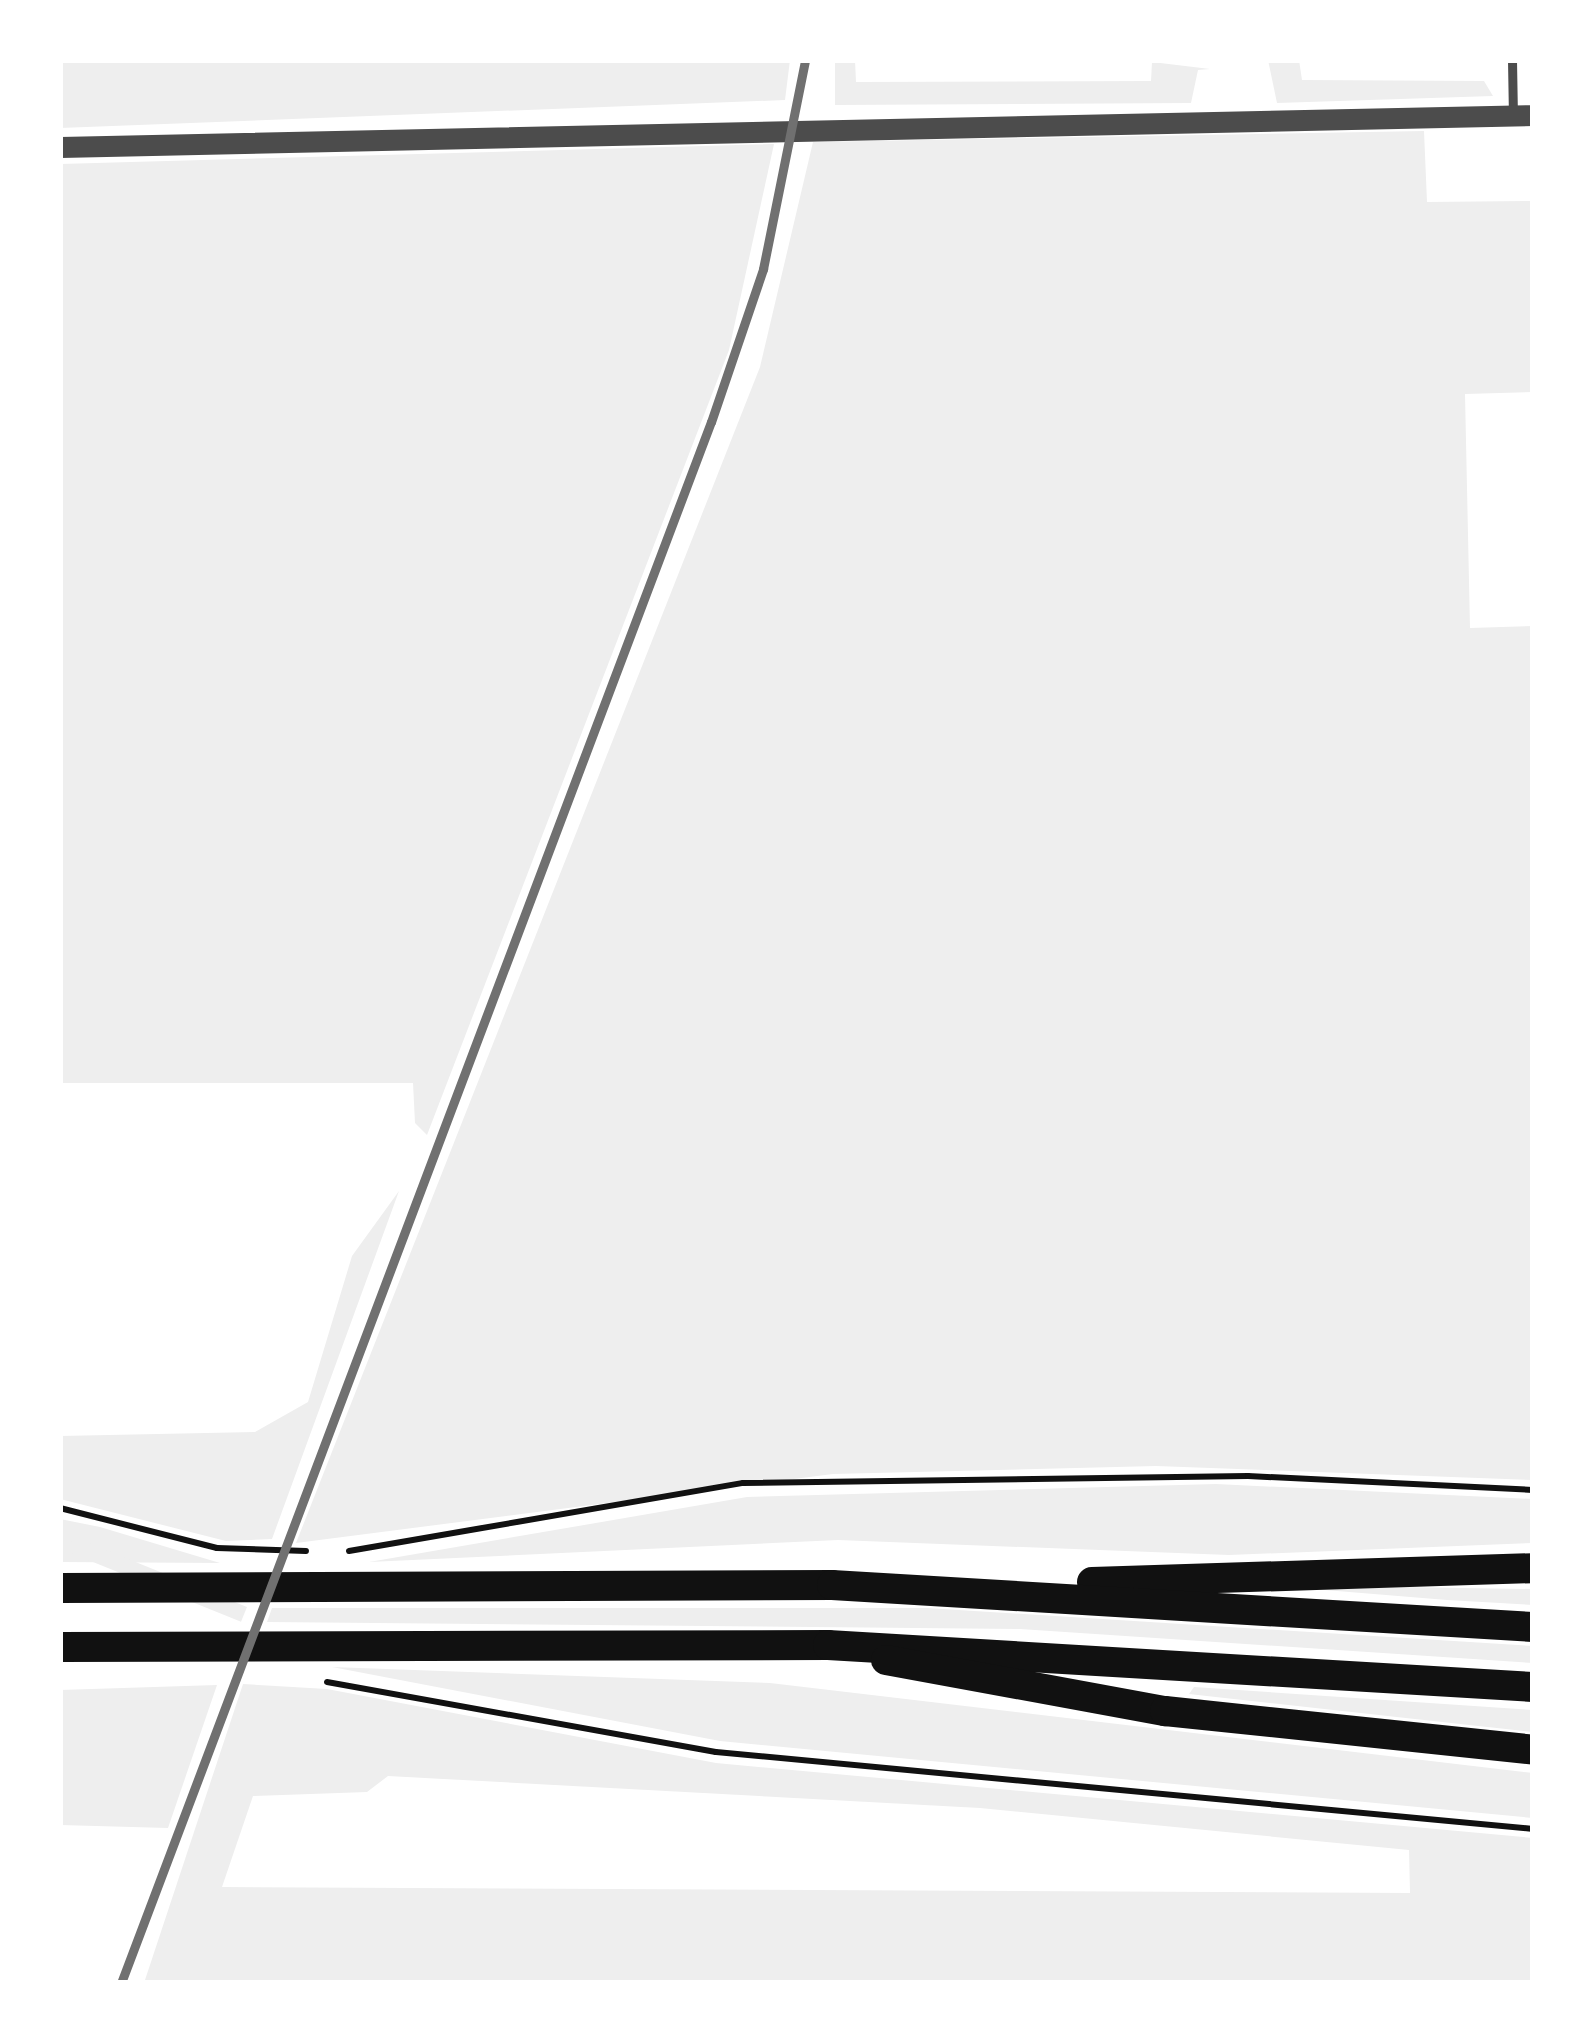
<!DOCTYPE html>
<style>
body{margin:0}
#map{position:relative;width:1593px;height:2043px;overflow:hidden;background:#fff;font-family:"DM Sans",sans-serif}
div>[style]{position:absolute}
.green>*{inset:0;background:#eee;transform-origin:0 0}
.path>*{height:6px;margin:-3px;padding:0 3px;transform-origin:3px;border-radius:3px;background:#111}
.service>*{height:9px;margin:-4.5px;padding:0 4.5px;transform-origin:4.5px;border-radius:4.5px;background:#4c4c4c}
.tertiary>*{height:21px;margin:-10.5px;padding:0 10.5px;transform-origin:10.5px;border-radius:10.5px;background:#4c4c4c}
.primary>*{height:30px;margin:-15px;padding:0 15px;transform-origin:15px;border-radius:15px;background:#111}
.rail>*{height:9px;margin:-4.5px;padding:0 4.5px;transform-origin:4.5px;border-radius:4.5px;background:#707070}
span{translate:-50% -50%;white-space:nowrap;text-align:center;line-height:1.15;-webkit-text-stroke:12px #fff;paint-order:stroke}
.frame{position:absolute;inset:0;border:63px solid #fff;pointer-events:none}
</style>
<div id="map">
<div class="green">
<div style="clip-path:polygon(60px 60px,790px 60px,785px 100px,60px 128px)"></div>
<div style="clip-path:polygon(835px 60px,855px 60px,856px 82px,1151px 81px,1152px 62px,1210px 69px,1198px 70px,1191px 103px,835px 105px)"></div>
<div style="clip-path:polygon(1268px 60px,1299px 60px,1302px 80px,1484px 81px,1493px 96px,1277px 103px)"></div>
<div style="clip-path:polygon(1424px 131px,1427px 202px,1533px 201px,1533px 392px,1465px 394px,1470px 628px,1533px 626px,1533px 1480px,1156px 1466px,833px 1474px,296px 1543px,760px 367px,813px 142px)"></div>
<div style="clip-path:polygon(774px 144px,729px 350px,427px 1135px,415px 1123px,413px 1083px,60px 1083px,60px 164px)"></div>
<div style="clip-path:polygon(399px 1191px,272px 1539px,226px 1541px,60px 1499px,60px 1436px,255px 1432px,308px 1402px,352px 1256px)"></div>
<div style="clip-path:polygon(1216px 1484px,1533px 1499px,1533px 1543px,1229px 1555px,838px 1540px,369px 1562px,747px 1497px)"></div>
<div style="clip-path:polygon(60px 1519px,100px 1527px,220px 1563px,60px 1562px)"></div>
<div style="clip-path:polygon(1264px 1585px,1533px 1589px,1533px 1605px,1447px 1600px)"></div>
<div style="left:247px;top:1607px;width:16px;height:187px;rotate:112deg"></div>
<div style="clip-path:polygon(272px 1608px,927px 1608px,1533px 1646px,1533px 1663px,1020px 1629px,267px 1622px)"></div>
<div style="clip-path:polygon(332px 1667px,770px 1683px,1533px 1773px,1533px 1818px,720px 1741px)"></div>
<div style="clip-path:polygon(evenodd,243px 1684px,327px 1689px,716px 1763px,1533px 1838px,1533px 1983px,144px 1983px,243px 1684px,388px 1776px,980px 1808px,1409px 1850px,1410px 1893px,222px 1887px,253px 1796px,367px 1792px,388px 1776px)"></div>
<div style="clip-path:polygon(217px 1685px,168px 1828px,60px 1825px,60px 1690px)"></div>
<div style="clip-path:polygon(1194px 1687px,1533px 1710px,1533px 1732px,1189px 1694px)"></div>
</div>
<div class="path">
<div style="left:60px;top:1508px;width:162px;rotate:14.3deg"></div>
<div style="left:217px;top:1548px;width:89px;rotate:1.9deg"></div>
<div style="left:349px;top:1551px;width:400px;rotate:-9.8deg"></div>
<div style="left:743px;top:1483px;width:505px;rotate:-0.79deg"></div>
<div style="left:1248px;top:1476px;width:285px;rotate:2.8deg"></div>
<div style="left:327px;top:1682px;width:395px;rotate:10.2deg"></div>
<div style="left:716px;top:1752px;width:821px;rotate:5.38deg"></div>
</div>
<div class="service">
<div style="left:1512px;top:60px;width:55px;rotate:89deg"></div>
</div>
<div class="tertiary">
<div style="left:60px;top:147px;width:1473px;rotate:-1.24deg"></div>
</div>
<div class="primary">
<div style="left:1092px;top:1582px;width:441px;rotate:-1.8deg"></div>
<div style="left:60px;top:1588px;width:772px;rotate:-0.22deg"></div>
<div style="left:832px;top:1585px;width:702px;rotate:3.43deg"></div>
<div style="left:60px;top:1647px;width:768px;rotate:-0.15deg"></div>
<div style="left:828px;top:1645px;width:706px;rotate:3.41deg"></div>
<div style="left:886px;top:1660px;width:284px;rotate:10.4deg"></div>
<div style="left:1165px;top:1711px;width:370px;rotate:6deg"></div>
</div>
<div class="rail">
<div style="left:121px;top:1983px;width:1669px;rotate:-69.3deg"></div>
<div style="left:711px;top:422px;width:162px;rotate:-71.2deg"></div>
<div style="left:763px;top:269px;width:213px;rotate:-78.6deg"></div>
</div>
<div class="frame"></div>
</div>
